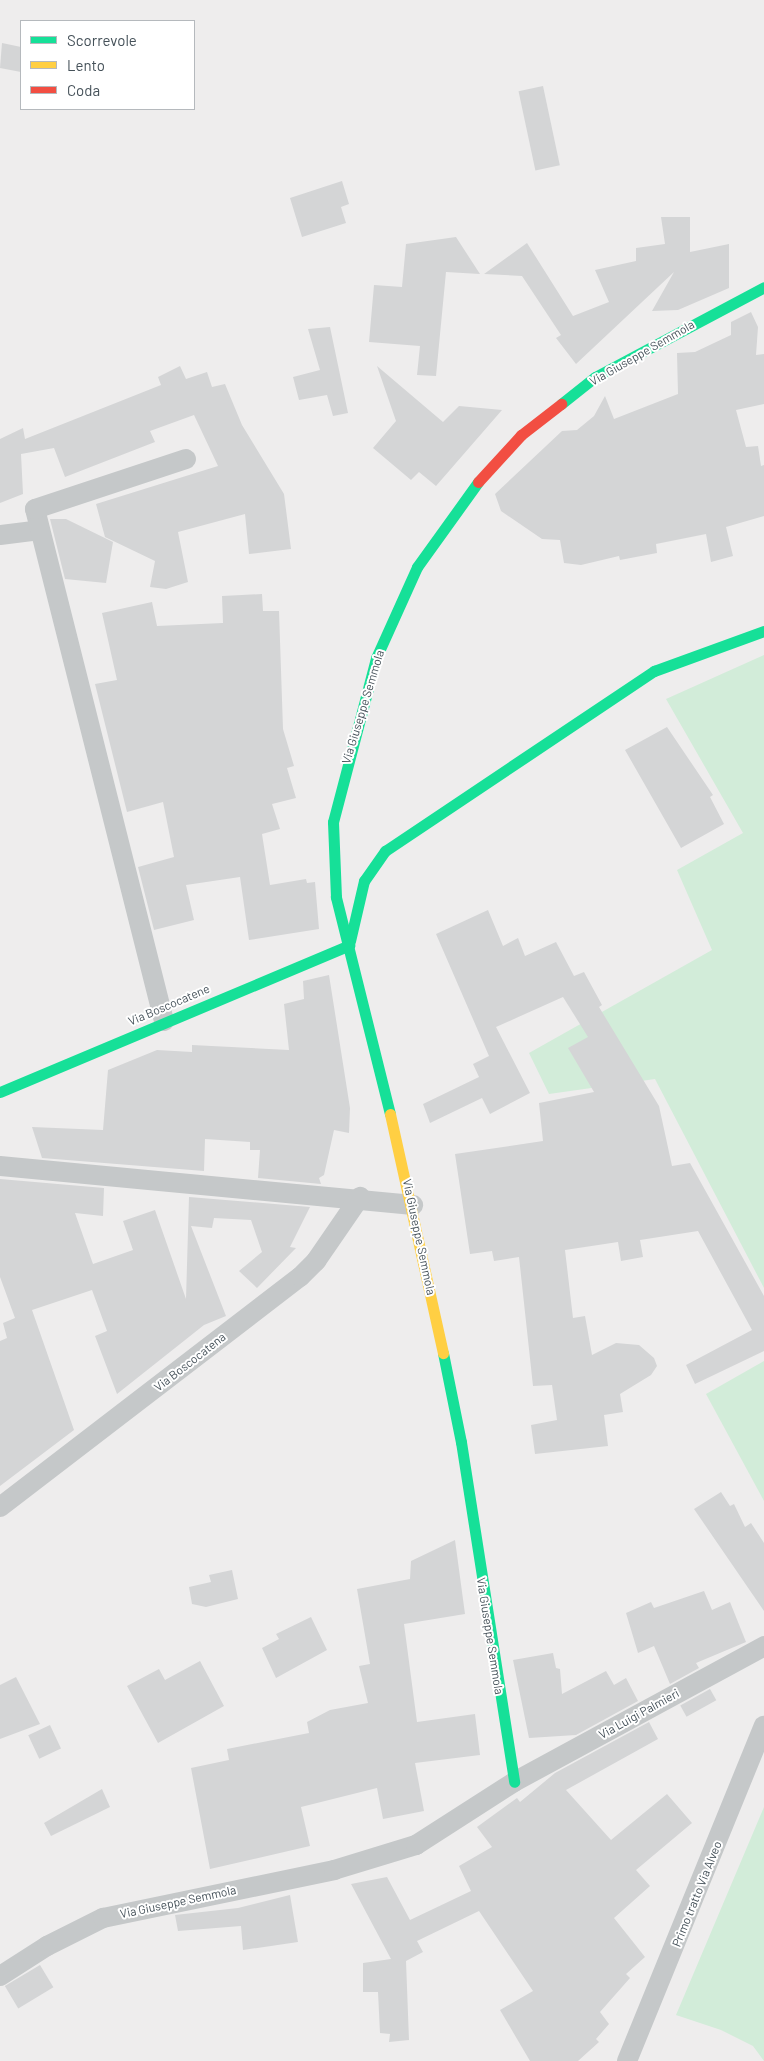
<!DOCTYPE html>
<style>
body{margin:0}
#map{position:relative;width:764px;height:2061px;overflow:hidden;background:#eeeded;font-family:Barlow,sans-serif}
div>[style]{position:absolute}
.green>*{inset:0;background:#d2ecd9}
.building>*{inset:0;background:#d4d5d6;transform-origin:0 0}
.street>*{height:20px;margin:-10px;padding:0 10px;transform-origin:10px;border-radius:10px;background:#c5c8c9}
.fast>*{height:11px;margin:-5.5px;padding:0 5.5px;transform-origin:5.5px;border-radius:5.5px;background:#16e098}
.slow>*{height:11px;margin:-5.5px;padding:0 5.5px;transform-origin:5.5px;border-radius:5.5px;background:#ffcf43}
.jam>*{height:11px;margin:-5.5px;padding:0 5.5px;transform-origin:5.5px;border-radius:5.5px;background:#f24e42}
span{translate:-50% -50%;white-space:nowrap;text-align:center;line-height:1.15;-webkit-text-stroke:4px #fff;paint-order:stroke}
.street-label{font-size:12px;color:#455159}
.legend{position:absolute;left:20px;top:20px;width:175px;height:90px;box-sizing:border-box;background:#fff;border:1px solid #b5b9bd;margin:0;padding:6px 9px;list-style:none;font-size:15px;color:#455159}
.legend li{display:flex;align-items:center;gap:10px;height:25px}
.legend b{width:25px;border:1px solid #b5b9bd}
</style>
<div id="map">
<div class="green">
<div style="clip-path:polygon(764px 655px,764px 1288px,655px 1079px,549px 1094px,529px 1053px,712px 950px,677px 870px,743px 833px,666px 699px)"></div>
<div style="clip-path:polygon(764px 1361px,764px 1501px,706px 1394px)"></div>
<div style="clip-path:polygon(764px 1807px,764px 2061px,753px 2046px,721px 2030px,676px 2015px)"></div>
</div>
<div class="building">
<div style="clip-path:polygon(2px 43px,21px 47px,21px 72px,0 68px)"></div>
<div style="left:543px;top:86px;width:81px;height:25px;rotate:78deg"></div>
<div style="clip-path:polygon(342px 181px,349px 204px,341px 207px,346px 223px,302px 237px,290px 198px)"></div>
<div style="clip-path:polygon(661px 217px,690px 217px,690px 252px,729px 244px,729px 288px,678px 310px,652px 311px,674px 272px,576px 364px,556px 338px,561px 335px,522px 276px,484px 274px,527px 243px,573px 316px,609px 302px,595px 270px,636px 261px,636px 248px,665px 244px)"></div>
<div style="clip-path:polygon(456px 237px,480px 274px,446px 272px,436px 376px,417px 375px,420px 346px,369px 342px,374px 285px,402px 287px,406px 244px)"></div>
<div style="clip-path:polygon(751px 312px,758px 327px,756px 355px,764px 354px,764px 404px,736px 410px,746px 447px,758px 446px,761px 466px,764px 465px,764px 516px,726px 527px,733px 556px,711px 562px,706px 534px,656px 544px,657px 553px,620px 560px,619px 556px,581px 565px,564px 563px,560px 540px,542px 539px,501px 511px,495px 494px,562px 431px,577px 430px,594px 416px,605px 396px,614px 419px,678px 394px,677px 353px,695px 352px,731px 335px,731px 322px)"></div>
<div style="clip-path:polygon(330px 327px,348px 413px,333px 416px,327px 395px,299px 400px,293px 377px,320px 370px,308px 329px)"></div>
<div style="clip-path:polygon(180px 366px,186px 379px,207px 372px,212px 387px,225px 384px,242px 425px,284px 494px,291px 549px,249px 554px,245px 514px,178px 532px,188px 582px,166px 589px,150px 587px,155px 561px,105px 537px,96px 504px,218px 466px,194px 415px,150px 431px,155px 442px,65px 477px,54px 448px,21px 454px,23px 494px,0 503px,0 439px,23px 428px,25px 439px,161px 385px,158px 377px)"></div>
<div style="clip-path:polygon(377px 366px,443px 422px,459px 406px,502px 410px,436px 486px,419px 472px,411px 480px,373px 448px,396px 421px)"></div>
<div style="clip-path:polygon(50px 519px,66px 519px,113px 542px,106px 583px,65px 579px)"></div>
<div style="clip-path:polygon(262px 594px,263px 611px,279px 611px,283px 729px,294px 766px,287px 768px,296px 798px,272px 804px,280px 829px,262px 834px,270px 885px,306px 879px,307px 883px,315px 882px,319px 929px,249px 940px,240px 877px,186px 885px,194px 920px,154px 930px,138px 867px,174px 857px,163px 802px,127px 812px,95px 684px,117px 680px,102px 613px,152px 602px,157px 626px,223px 623px,222px 596px)"></div>
<div style="clip-path:polygon(667px 727px,713px 795px,710px 797px,724px 824px,681px 848px,625px 750px)"></div>
<div style="clip-path:polygon(488px 910px,503px 946px,518px 938px,525px 956px,556px 942px,574px 976px,584px 972px,602px 1005px,599px 1007px,659px 1106px,672px 1166px,690px 1163px,764px 1296px,764px 1351px,695px 1384px,686px 1365px,752px 1330px,698px 1231px,640px 1240px,643px 1257px,621px 1261px,618px 1242px,565px 1250px,573px 1318px,585px 1316px,592px 1355px,616px 1343px,639px 1345px,654px 1358px,657px 1366px,651px 1375px,620px 1394px,623px 1412px,604px 1415px,608px 1446px,535px 1454px,531px 1425px,557px 1420px,552px 1385px,533px 1386px,519px 1257px,494px 1261px,492px 1251px,470px 1254px,455px 1154px,543px 1141px,539px 1103px,594px 1092px,568px 1048px,588px 1037px,563px 997px,496px 1027px,530px 1093px,490px 1114px,482px 1098px,430px 1123px,423px 1104px,479px 1077px,473px 1064px,489px 1056px,436px 934px)"></div>
<div style="clip-path:polygon(329px 975px,350px 1108px,349px 1133px,334px 1130px,324px 1175px,319px 1178px,321px 1184px,258px 1178px,260px 1150px,250px 1150px,250px 1142px,205px 1139px,204px 1171px,42px 1158px,32px 1127px,103px 1130px,108px 1070px,157px 1050px,192px 1052px,192px 1045px,289px 1050px,284px 1004px,304px 999px,303px 981px)"></div>
<div style="clip-path:polygon(0 1179px,104px 1188px,103px 1216px,75px 1213px,93px 1264px,133px 1250px,123px 1221px,155px 1210px,186px 1299px,189px 1197px,310px 1207px,290px 1247px,296px 1248px,257px 1288px,239px 1271px,262px 1252px,251px 1220px,214px 1218px,212px 1228px,191px 1226px,226px 1316px,204px 1325px,117px 1394px,95px 1336px,107px 1331px,92px 1290px,32px 1310px,74px 1430px,0 1486px,0 1341px,7px 1338px,3px 1323px,15px 1318px,0 1277px)"></div>
<div style="clip-path:polygon(721px 1492px,730px 1506px,734px 1504px,745px 1527px,751px 1523px,764px 1543px,764px 1611px,694px 1509px)"></div>
<div style="clip-path:polygon(455px 1540px,465px 1614px,404px 1624px,417px 1722px,475px 1714px,480px 1755px,415px 1763px,424px 1811px,383px 1819px,377px 1788px,301px 1807px,310px 1846px,210px 1869px,191px 1768px,229px 1760px,227px 1749px,309px 1733px,307px 1722px,330px 1710px,368px 1703px,359px 1666px,370px 1664px,357px 1589px,410px 1579px,411px 1561px)"></div>
<div style="clip-path:polygon(232px 1570px,238px 1599px,206px 1607px,192px 1604px,189px 1587px,211px 1582px,209px 1575px)"></div>
<div style="clip-path:polygon(704px 1591px,712px 1610px,730px 1602px,746px 1642px,696px 1663px,699px 1668px,670px 1684px,654px 1646px,638px 1653px,626px 1613px,651px 1602px,654px 1608px)"></div>
<div style="clip-path:polygon(311px 1617px,327px 1650px,276px 1678px,262px 1648px,279px 1639px,276px 1634px)"></div>
<div style="clip-path:polygon(553px 1653px,556px 1668px,560px 1669px,562px 1694px,606px 1671px,614px 1685px,626px 1678px,638px 1701px,576px 1735px,529px 1738px,513px 1660px)"></div>
<div style="clip-path:polygon(200px 1661px,224px 1706px,158px 1743px,127px 1686px,159px 1669px,165px 1680px)"></div>
<div style="clip-path:polygon(16px 1677px,40px 1724px,0 1739px,0 1685px)"></div>
<div style="left:710px;top:1689px;width:13px;height:34px;rotate:61deg"></div>
<div style="clip-path:polygon(649px 1722px,658px 1739px,566px 1790px,611px 1840px,667px 1794px,692px 1823px,636px 1870px,650px 1886px,614px 1918px,645px 1957px,626px 1974px,630px 1978px,600px 2012px,609px 2024px,596px 2039px,599px 2042px,578px 2061px,530px 2061px,500px 2010px,533px 1991px,479px 1911px,417px 1941px,423px 1952px,406px 1961px,409px 2040px,389px 2042px,390px 2034px,380px 2033px,378px 1992px,363px 1992px,363px 1963px,391px 1959px,351px 1884px,387px 1877px,410px 1920px,471px 1891px,459px 1866px,492px 1847px,477px 1827px,517px 1798px,520px 1802px,555px 1773px)"></div>
<div style="left:50px;top:1725px;width:26px;height:24px;rotate:65deg"></div>
<div style="clip-path:polygon(102px 1789px,110px 1807px,51px 1836px,44px 1823px)"></div>
<div style="clip-path:polygon(290px 1895px,298px 1942px,243px 1950px,241px 1926px,178px 1931px,175px 1915px,238px 1908px)"></div>
<div style="left:40px;top:1965px;width:26px;height:41px;rotate:59deg"></div>
</div>
<div class="street">
<div style="left:0;top:535px;width:40px;rotate:-7.1deg"></div>
<div style="left:164px;top:1021px;width:528px;rotate:-104.14deg"></div>
<div style="left:35px;top:509px;width:159px;rotate:-18.3deg"></div>
<div style="left:0;top:1166px;width:415px;rotate:5.4deg"></div>
<div style="left:0;top:1507px;width:378px;rotate:-37.5deg"></div>
<div style="left:300px;top:1277px;width:23px;rotate:-45deg"></div>
<div style="left:316px;top:1261px;width:78px;rotate:-55.5deg"></div>
<div style="left:0;top:1976px;width:56px;rotate:-32.6deg"></div>
<div style="left:47px;top:1946px;width:63px;rotate:-26.6deg"></div>
<div style="left:103px;top:1918px;width:236px;rotate:-11.7deg"></div>
<div style="left:334px;top:1870px;width:86px;rotate:-17deg"></div>
<div style="left:416px;top:1845px;width:117px;rotate:-32.7deg"></div>
<div style="left:514px;top:1782px;width:285px;rotate:-28.5deg"></div>
<div style="left:627px;top:2061px;width:362px;rotate:-67.8deg"></div>
</div>
<div class="fast">
<div style="left:561px;top:404px;width:43px;rotate:-38.5deg"></div>
<div style="left:595px;top:377px;width:191px;rotate:-28deg"></div>
<div style="left:350px;top:941px;width:62px;rotate:-76.9deg"></div>
<div style="left:364px;top:881px;width:37px;rotate:-55deg"></div>
<div style="left:385px;top:851px;width:324px;rotate:-33.8deg"></div>
<div style="left:654px;top:671px;width:117px;rotate:-20deg"></div>
<div style="left:0;top:1092px;width:379px;rotate:-22.8deg"></div>
<div style="left:390px;top:1114px;width:224px;rotate:-104deg"></div>
<div style="left:336px;top:897px;width:75px;rotate:-92.3deg"></div>
<div style="left:333px;top:822px;width:170px;rotate:-75.3deg"></div>
<div style="left:376px;top:658px;width:100px;rotate:-65.7deg"></div>
<div style="left:417px;top:567px;width:105px;rotate:-54.3deg"></div>
<div style="left:443px;top:1353px;width:91px;rotate:78.6deg"></div>
<div style="left:461px;top:1442px;width:344px;rotate:81.1deg"></div>
</div>
<div class="slow">
<div style="left:390px;top:1114px;width:245px;rotate:77.5deg"></div>
</div>
<div class="jam">
<div style="left:478px;top:482px;width:64px;rotate:-47.5deg"></div>
<div style="left:521px;top:435px;width:51px;rotate:-37.8deg"></div>
</div>
<div class="street-label">
<span style="left:642px;top:353px;rotate:-30deg">Via Giuseppe Semmola</span>
<span style="left:363px;top:707px;rotate:-73deg">Via Giuseppe Semmola</span>
<span style="left:169px;top:1005px;rotate:-23deg">Via Boscocatene</span>
<span style="left:419px;top:1237px;rotate:78deg">Via Giuseppe Semmola</span>
<span style="left:190px;top:1362px;rotate:-38deg">Via Boscocatena</span>
<span style="left:490px;top:1636px;rotate:81deg">Via Giuseppe Semmola</span>
<span style="left:639px;top:1714px;rotate:-29deg">Via Luigi Palmieri</span>
<span style="left:697px;top:1894px;rotate:-68deg">Primo tratto Via Alveo</span>
<span style="left:178px;top:1902px;rotate:-12deg">Via Giuseppe Semmola</span>
</div>
<ul class="legend">
<li><b style="height:6px;background:#16e098"></b>Scorrevole</li>
<li><b style="height:6px;background:#ffcf43"></b>Lento</li>
<li><b style="height:6px;background:#f24e42"></b>Coda</li>
</ul>
</div>
